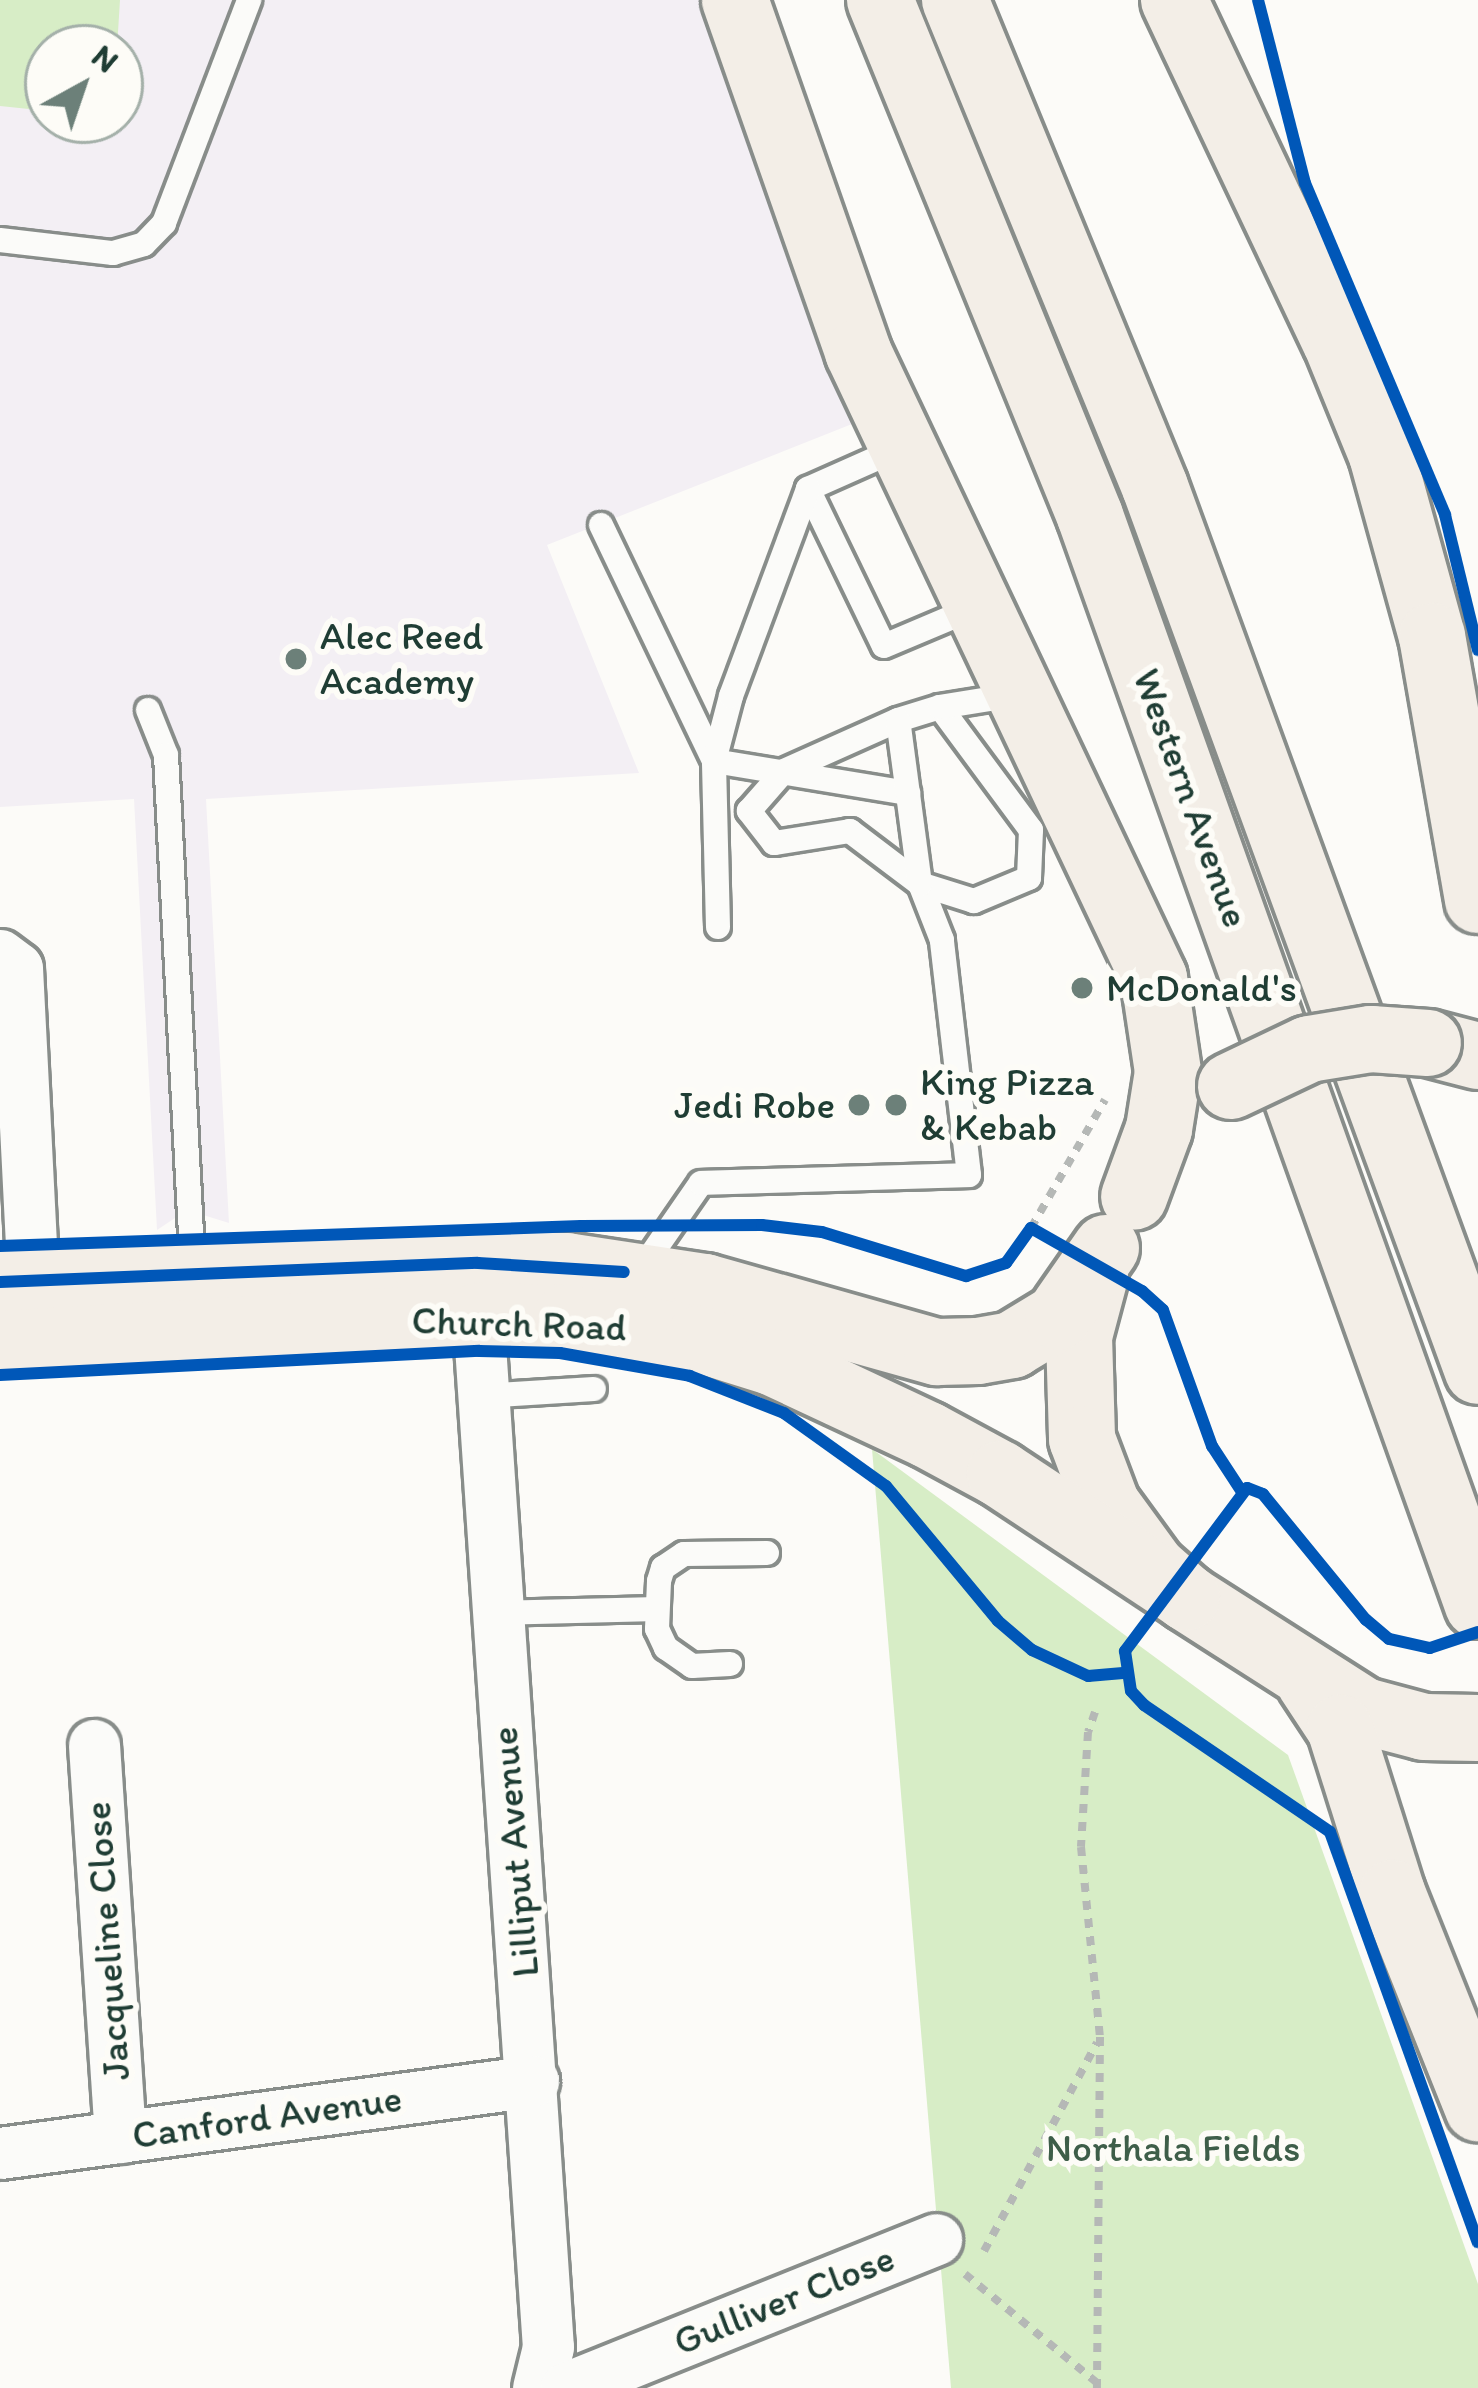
<!DOCTYPE html>
<style>
body{margin:0}
#map{position:relative;width:1478px;height:2388px;overflow:hidden;background:#fcfbf8;font-family:Itim,sans-serif}
div>[style]{position:absolute}
.built>*{inset:0;background:#f3eff4}
.green>*{inset:0;background:#d7edc6}
.path>*{height:8px;margin-top:-4px;transform-origin:0;background:repeating-linear-gradient(90deg,#b5b8b6 0 9px,transparent 0 18px)}
.roads{filter:drop-shadow(3px 0 #888d8a) drop-shadow(-3px 0 #888d8a) drop-shadow(0 3px #888d8a) drop-shadow(0 -3px #888d8a)}
.lane>*{height:24px;margin:-12px;padding:0 12px;transform-origin:12px;border-radius:12px;background:#fbfbf9}
.street>*{height:51px;margin:-25.5px;padding:0 25.5px;transform-origin:25.5px;border-radius:25.5px;background:#fbfbf9}
.highway>*{height:66px;margin:-33px;padding:0 33px;transform-origin:33px;border-radius:33px;background:#f3eee7}
.bridges{filter:drop-shadow(3px 0 #888d8a) drop-shadow(-3px 0 #888d8a) drop-shadow(0 3px #888d8a) drop-shadow(0 -3px #888d8a)}
.highway-bridge>*{height:66px;margin:-33px;padding:0 33px;transform-origin:33px;border-radius:33px;background:#f3eee7}
.cycleway>*{height:12px;margin:-6px;padding:0 6px;transform-origin:6px;border-radius:6px;background:#0057b8}
.dots>*{width:33px;height:33px;translate:-50% -50%;box-sizing:border-box;border:6px solid #fdfcf7;border-radius:50%}
span{translate:-50% -50%;white-space:nowrap;text-align:center;line-height:1.15;-webkit-text-stroke:12px #fdfcf7;paint-order:stroke}
.poi-label{font-size:39px;color:#1f3d34}
.left{translate:0 -50%;text-align:left}
.right{translate:-100% -50%;text-align:right}
.street-label{font-size:39px;color:#1f3d34}
.park-label{font-size:39px;color:#3e5e49}
.north{position:absolute;left:24px;top:24px;width:120px;height:120px;box-sizing:border-box;background:#fdfcf7;border:3px solid #a4b0a9;border-radius:50%;rotate:40deg;font-size:33px;font-weight:700;line-height:48px;text-align:center;color:#1f3d34}
.north::after{content:'';display:block;margin:auto;width:42px;height:54px;background:#6c8079;clip-path:polygon(50% 0,100% 100%,50% 72%,0 100%)}
</style>
<div id="map">
<div class="built">
<div style="clip-path:polygon(evenodd,0 0,701px 0,852px 424px,547px 545px,639px 773px,206px 799px,229px 1223px,187px 1210px,157px 1230px,134px 799px,0 807px,0 0,48px 48px,120px 48px,120px 120px,48px 120px,48px 48px)"></div>
</div>
<div class="green">
<div style="clip-path:polygon(0 0,120px 0,117px 48px,48px 48px,48px 111px,0 106px)"></div>
<div style="clip-path:polygon(872px 1449px,1288px 1755px,1478px 2284px,1478px 2388px,951px 2388px)"></div>
</div>
<div class="path">
<div style="left:1031px;top:1228px;width:148px;rotate:-60deg"></div>
<div style="left:1095px;top:1712px;width:21px;rotate:109deg"></div>
<div style="left:1088px;top:1732px;width:115px;rotate:93.5deg"></div>
<div style="left:1081px;top:1847px;width:191px;rotate:84.3deg"></div>
<div style="left:1100px;top:2037px;width:351px;rotate:90.5deg"></div>
<div style="left:984px;top:2251px;width:237px;rotate:-61.5deg"></div>
<div style="left:965px;top:2274px;width:171px;rotate:39.5deg"></div>
</div>
<div class="roads">
<div class="lane">
<div style="left:0;top:240px;width:114px;rotate:6.6deg"></div>
<div style="left:113px;top:253px;width:32px;rotate:-16deg"></div>
<div style="left:144px;top:244px;width:29px;rotate:-46deg"></div>
<div style="left:164px;top:223px;width:239px;rotate:-69.1deg"></div>
<div style="left:900px;top:448px;width:101px;rotate:156deg"></div>
<div style="left:808px;top:489px;width:174px;rotate:64.2deg"></div>
<div style="left:884px;top:646px;width:98px;rotate:-22.9deg"></div>
<div style="left:601px;top:525px;width:262px;rotate:64.4deg"></div>
<div style="left:940px;top:707px;width:153px;rotate:53.5deg"></div>
<div style="left:1031px;top:830px;width:48px;rotate:92.4deg"></div>
<div style="left:1029px;top:878px;width:60px;rotate:157.3deg"></div>
<div style="left:974px;top:901px;width:57px;rotate:-162.5deg"></div>
<div style="left:920px;top:884px;width:88px;rotate:-142.9deg"></div>
<div style="left:850px;top:831px;width:77px;rotate:171deg"></div>
<div style="left:774px;top:843px;width:41px;rotate:-128deg"></div>
<div style="left:749px;top:811px;width:53px;rotate:-48.8deg"></div>
<div style="left:784px;top:771px;width:125px;rotate:-24.1deg"></div>
<div style="left:898px;top:720px;width:44px;rotate:-17.2deg"></div>
<div style="left:940px;top:707px;width:75px;rotate:-9.2deg"></div>
<div style="left:148px;top:710px;width:48px;rotate:68.2deg"></div>
<div style="left:166px;top:755px;width:518px;rotate:87.01deg"></div>
<div style="left:714px;top:761px;width:197px;rotate:9.4deg"></div>
<div style="left:718px;top:927px;width:166px;rotate:-91.4deg"></div>
<div style="left:714px;top:761px;width:67px;rotate:-75.3deg"></div>
<div style="left:731px;top:696px;width:221px;rotate:-69.6deg"></div>
<div style="left:635px;top:1267px;width:17px;rotate:-33deg"></div>
<div style="left:649px;top:1258px;width:91px;rotate:-55.3deg"></div>
<div style="left:701px;top:1183px;width:268px;rotate:-1.7deg"></div>
<div style="left:969px;top:1175px;width:237px;rotate:-96.6deg"></div>
<div style="left:942px;top:940px;width:60px;rotate:-111.4deg"></div>
<div style="left:920px;top:884px;width:165px;rotate:-97.6deg"></div>
<div style="left:482px;top:1396px;width:112px;rotate:-3.6deg"></div>
<div style="left:495px;top:1613px;width:161px;rotate:-1.4deg"></div>
<div style="left:730px;top:1664px;width:38px;rotate:177deg"></div>
<div style="left:692px;top:1666px;width:32px;rotate:-145deg"></div>
<div style="left:666px;top:1648px;width:21px;rotate:-115deg"></div>
<div style="left:657px;top:1629px;width:48px;rotate:-87.6deg"></div>
<div style="left:659px;top:1581px;width:14px;rotate:-73deg"></div>
<div style="left:663px;top:1568px;width:25px;rotate:-34deg"></div>
<div style="left:684px;top:1554px;width:83px;rotate:-0.7deg"></div>
</div>
<div class="street">
<div style="left:0;top:955px;width:21px;rotate:37deg"></div>
<div style="left:17px;top:968px;width:312px;rotate:87.1deg"></div>
<div style="left:478px;top:1316px;width:1033px;rotate:86.12deg"></div>
<div style="left:548px;top:2347px;width:42px;rotate:103.7deg"></div>
<div style="left:94px;top:1745px;width:393px;rotate:86.2deg"></div>
<div style="left:0;top:2153px;width:538px;rotate:-7.69deg"></div>
<div style="left:566px;top:2388px;width:399px;rotate:-21.9deg"></div>
</div>
<div class="highway">
<div style="left:735px;top:0;width:373px;rotate:70.7deg"></div>
<div style="left:858px;top:352px;width:692px;rotate:64.69deg"></div>
<div style="left:1154px;top:978px;width:95px;rotate:81.5deg"></div>
<div style="left:1168px;top:1072px;width:58px;rotate:99deg"></div>
<div style="left:1159px;top:1129px;width:72px;rotate:110.2deg"></div>
<div style="left:880px;top:0;width:557px;rotate:67.85deg"></div>
<div style="left:1090px;top:516px;width:1156px;rotate:70.39deg"></div>
<div style="left:955px;top:0;width:526px;rotate:67.67deg"></div>
<div style="left:1155px;top:487px;width:941px;rotate:69.93deg"></div>
<div style="left:1174px;top:0;width:378px;rotate:64.7deg"></div>
<div style="left:1336px;top:342px;width:122px;rotate:67.8deg"></div>
<div style="left:1382px;top:455px;width:188px;rotate:74.6deg"></div>
<div style="left:1432px;top:636px;width:268px;rotate:80.1deg"></div>
<div style="left:1428px;top:1043px;width:52px;rotate:14.6deg"></div>
<div style="left:1095px;top:1276px;width:62px;rotate:104.9deg"></div>
<div style="left:1079px;top:1336px;width:103px;rotate:88.3deg"></div>
<div style="left:1082px;top:1439px;width:71px;rotate:69.3deg"></div>
<div style="left:1107px;top:1505px;width:78px;rotate:53.9deg"></div>
<div style="left:1153px;top:1568px;width:45px;rotate:41.4deg"></div>
<div style="left:1187px;top:1598px;width:210px;rotate:32.6deg"></div>
<div style="left:1364px;top:1711px;width:62px;rotate:14.9deg"></div>
<div style="left:1424px;top:1727px;width:54px;rotate:1.1deg"></div>
<div style="left:0;top:1282px;width:425px;rotate:-2.3deg"></div>
<div style="left:425px;top:1265px;width:142px;rotate:0.4deg"></div>
<div style="left:567px;top:1266px;width:140px;rotate:8.7deg"></div>
<div style="left:705px;top:1287px;width:241px;rotate:15.7deg"></div>
<div style="left:937px;top:1352px;width:41px;rotate:-1.4deg"></div>
<div style="left:978px;top:1351px;width:35px;rotate:-10deg"></div>
<div style="left:1012px;top:1345px;width:54px;rotate:-31.3deg"></div>
<div style="left:1058px;top:1317px;width:84px;rotate:-55.2deg"></div>
<div style="left:0;top:1344px;width:479px;rotate:-3.4deg"></div>
<div style="left:478px;top:1316px;width:88px;rotate:1.3deg"></div>
<div style="left:566px;top:1318px;width:134px;rotate:9deg"></div>
<div style="left:698px;top:1339px;width:77px;rotate:17.3deg"></div>
<div style="left:772px;top:1362px;width:172px;rotate:25.1deg"></div>
<div style="left:928px;top:1435px;width:82px;rotate:28.4deg"></div>
<div style="left:1000px;top:1474px;width:224px;rotate:33.5deg"></div>
<div style="left:1309px;top:1681px;width:56px;rotate:56.6deg"></div>
<div style="left:1340px;top:1728px;width:173px;rotate:72.5deg"></div>
<div style="left:1392px;top:1893px;width:232px;rotate:68.2deg"></div>
</div>
</div>
<div class="bridges">
<div class="highway-bridge">
<div style="left:1231px;top:1086px;width:86px;rotate:-25.4deg"></div>
<div style="left:1309px;top:1049px;width:63px;rotate:-9.2deg"></div>
<div style="left:1371px;top:1039px;width:57px;rotate:4deg"></div>
</div>
</div>
<div class="cycleway">
<div style="left:1258px;top:0;width:189px;rotate:75.6deg"></div>
<div style="left:1305px;top:183px;width:360px;rotate:67.1deg"></div>
<div style="left:1445px;top:515px;width:139px;rotate:76.3deg"></div>
<div style="left:0;top:1246px;width:581px;rotate:-1.97deg"></div>
<div style="left:581px;top:1226px;width:181px;rotate:-0.3deg"></div>
<div style="left:762px;top:1225px;width:60px;rotate:6.7deg"></div>
<div style="left:822px;top:1232px;width:151px;rotate:17deg"></div>
<div style="left:966px;top:1276px;width:42px;rotate:-18deg"></div>
<div style="left:1006px;top:1263px;width:43px;rotate:-54.5deg"></div>
<div style="left:1031px;top:1228px;width:128px;rotate:29.6deg"></div>
<div style="left:1142px;top:1291px;width:28px;rotate:42deg"></div>
<div style="left:1163px;top:1310px;width:145px;rotate:70.2deg"></div>
<div style="left:1212px;top:1446px;width:55px;rotate:56.9deg"></div>
<div style="left:0;top:1282px;width:478px;rotate:-2.3deg"></div>
<div style="left:478px;top:1263px;width:146px;rotate:3.5deg"></div>
<div style="left:0;top:1375px;width:480px;rotate:-2.9deg"></div>
<div style="left:479px;top:1351px;width:81px;rotate:1.4deg"></div>
<div style="left:560px;top:1353px;width:132px;rotate:10deg"></div>
<div style="left:690px;top:1376px;width:101px;rotate:21.5deg"></div>
<div style="left:784px;top:1413px;width:125px;rotate:35.6deg"></div>
<div style="left:886px;top:1486px;width:175px;rotate:50.3deg"></div>
<div style="left:998px;top:1621px;width:45px;rotate:40.5deg"></div>
<div style="left:1032px;top:1650px;width:62px;rotate:24.9deg"></div>
<div style="left:1088px;top:1676px;width:38px;rotate:-5deg"></div>
<div style="left:1478px;top:1632px;width:51px;rotate:161.6deg"></div>
<div style="left:1430px;top:1648px;width:42px;rotate:-167.6deg"></div>
<div style="left:1389px;top:1639px;width:30px;rotate:-140deg"></div>
<div style="left:1366px;top:1620px;width:163px;rotate:-129.3deg"></div>
<div style="left:1263px;top:1494px;width:17px;rotate:-159deg"></div>
<div style="left:1247px;top:1488px;width:204px;rotate:126.8deg"></div>
<div style="left:1125px;top:1651px;width:40px;rotate:81.5deg"></div>
<div style="left:1131px;top:1691px;width:19px;rotate:47deg"></div>
<div style="left:1144px;top:1705px;width:225px;rotate:34.3deg"></div>
<div style="left:1330px;top:1832px;width:436px;rotate:70.2deg"></div>
</div>
<div class="dots">
<div style="left:296px;top:659px;background:#6c8079"></div>
<div style="left:1082px;top:988px;background:#6c8079"></div>
<div style="left:859px;top:1105px;background:#6c8079"></div>
<div style="left:896px;top:1105px;background:#6c8079"></div>
</div>
<div class="poi-label">
<span class="left" style="left:320px;top:659px">Alec Reed<br>Academy</span>
<span class="left" style="left:1106px;top:988px">McDonald's</span>
<span class="left" style="left:920px;top:1105px">King Pizza<br>&amp; Kebab</span>
<span class="right" style="left:835px;top:1105px">Jedi Robe</span>
</div>
<div class="street-label">
<span style="left:1191px;top:798px;rotate:70deg">Western Avenue</span>
<span style="left:519px;top:1324px;rotate:2deg">Church Road</span>
<span style="left:515px;top:1852px;rotate:-95deg">Lilliput Avenue</span>
<span style="left:107px;top:1941px;rotate:-94deg">Jacqueline Close</span>
<span style="left:267px;top:2117px;rotate:-8deg">Canford Avenue</span>
<span style="left:784px;top:2300px;rotate:-22deg">Gulliver Close</span>
</div>
<div class="park-label">
<span style="left:1173px;top:2148px">Northala Fields</span>
</div>
<div class="north">N</div>
</div>
